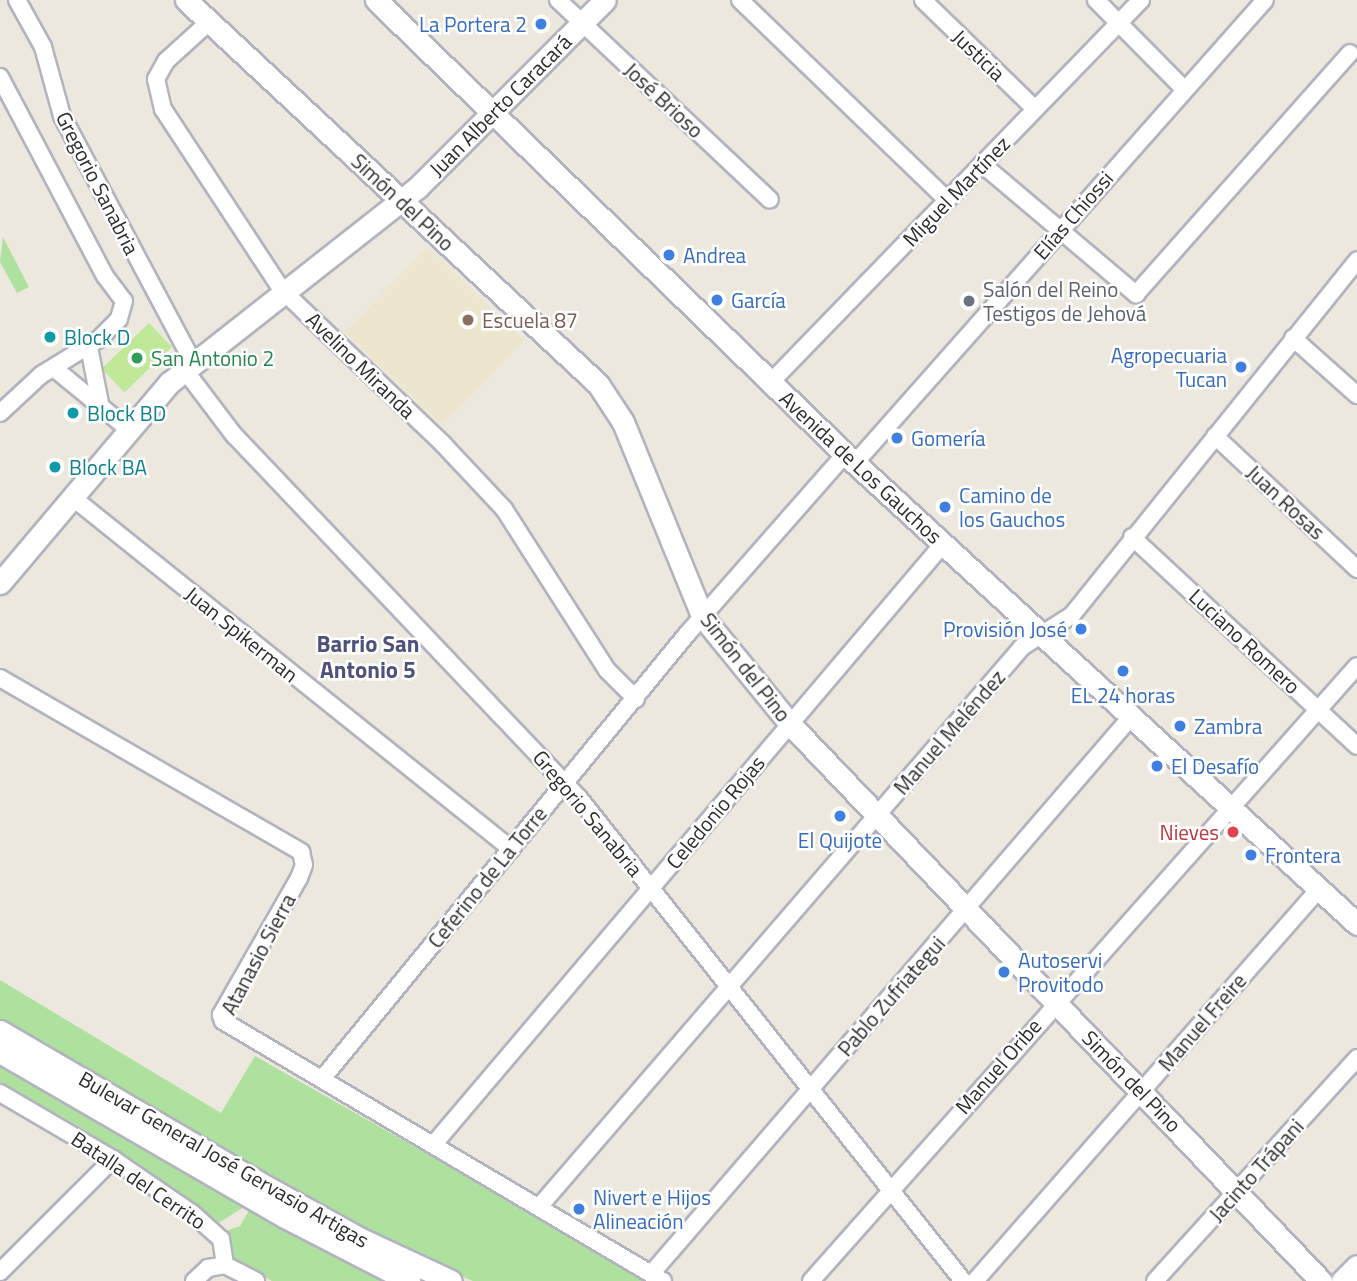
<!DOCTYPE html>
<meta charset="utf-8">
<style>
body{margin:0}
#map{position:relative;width:1357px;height:1281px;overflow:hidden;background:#ede8de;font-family:"Titillium Web",sans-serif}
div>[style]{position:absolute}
.education>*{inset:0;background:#ede6cf;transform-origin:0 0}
.green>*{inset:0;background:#aee19d}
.pitch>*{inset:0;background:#c0e899;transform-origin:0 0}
.roads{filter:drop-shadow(2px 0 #b2b3be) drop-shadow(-2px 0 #b2b3be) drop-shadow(0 2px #b2b3be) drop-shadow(0 -2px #b2b3be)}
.street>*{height:16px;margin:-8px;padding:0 8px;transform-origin:8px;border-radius:8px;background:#fff}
.secondary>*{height:21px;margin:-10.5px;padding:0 10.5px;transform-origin:10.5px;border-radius:10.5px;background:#fff}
.dots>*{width:19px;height:19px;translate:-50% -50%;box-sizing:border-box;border:4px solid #fff;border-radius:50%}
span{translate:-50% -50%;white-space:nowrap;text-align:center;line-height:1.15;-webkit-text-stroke:5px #fff;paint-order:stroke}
.shop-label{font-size:21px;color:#366cbe}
.right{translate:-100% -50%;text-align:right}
.left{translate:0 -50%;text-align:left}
.street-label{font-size:21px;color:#2c2c2c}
.worship-label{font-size:21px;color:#5b616d}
.education-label{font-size:21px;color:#785e54}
.culture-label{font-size:21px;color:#0d838f}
.leisure-label{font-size:21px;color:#27864d}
.health-label{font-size:21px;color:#be3a42}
.neighbourhood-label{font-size:23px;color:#4d517b;font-weight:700}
</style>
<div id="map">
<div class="education">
<div style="left:427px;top:247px;width:135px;height:118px;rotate:44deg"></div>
</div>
<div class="green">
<div style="clip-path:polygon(3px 237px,29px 287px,17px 293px,0 262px)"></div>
<div style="clip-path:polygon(0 980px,221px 1113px,255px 1056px,651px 1281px,473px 1281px,444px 1269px,315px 1205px,0 1023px)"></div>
<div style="clip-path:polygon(0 1060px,240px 1203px,244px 1207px,217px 1224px,80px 1127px,0 1082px)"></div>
<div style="clip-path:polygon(251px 1207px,396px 1281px,272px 1281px,233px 1259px,223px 1232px,240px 1226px)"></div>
</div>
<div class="pitch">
<div style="left:149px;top:323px;width:33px;height:66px;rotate:46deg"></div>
</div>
<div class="roads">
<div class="street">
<div style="left:17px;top:0;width:54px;rotate:61deg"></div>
<div style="left:43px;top:47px;width:72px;rotate:74.6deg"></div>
<div style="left:62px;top:116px;width:279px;rotate:62deg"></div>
<div style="left:558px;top:0;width:291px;rotate:43.3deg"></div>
<div style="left:740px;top:0;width:288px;rotate:44deg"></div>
<div style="left:923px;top:0;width:156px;rotate:44.2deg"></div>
<div style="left:1096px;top:0;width:125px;rotate:45.3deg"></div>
<div style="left:209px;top:22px;width:58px;rotate:137.8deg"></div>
<div style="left:166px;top:61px;width:21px;rotate:119deg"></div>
<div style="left:156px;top:79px;width:31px;rotate:77deg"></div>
<div style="left:163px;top:109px;width:217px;rotate:56.7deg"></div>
<div style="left:282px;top:290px;width:223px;rotate:43.7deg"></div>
<div style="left:443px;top:444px;width:89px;rotate:46.8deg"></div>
<div style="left:504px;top:509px;width:191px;rotate:57.4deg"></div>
<div style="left:607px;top:670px;width:41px;rotate:45deg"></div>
<div style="left:0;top:77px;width:225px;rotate:62.2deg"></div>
<div style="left:105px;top:276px;width:31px;rotate:53deg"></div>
<div style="left:124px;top:301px;width:19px;rotate:106deg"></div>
<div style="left:119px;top:319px;width:28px;rotate:135deg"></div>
<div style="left:99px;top:339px;width:68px;rotate:148.2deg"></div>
<div style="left:41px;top:375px;width:56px;rotate:137.2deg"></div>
<div style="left:982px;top:164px;width:202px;rotate:40.2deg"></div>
<div style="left:1136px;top:294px;width:322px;rotate:-48.4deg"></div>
<div style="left:1293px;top:338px;width:86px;rotate:41.7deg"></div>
<div style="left:89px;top:347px;width:57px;rotate:78.9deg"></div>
<div style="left:55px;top:369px;width:94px;rotate:39.4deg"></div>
<div style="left:184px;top:369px;width:83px;rotate:52.9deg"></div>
<div style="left:234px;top:435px;width:501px;rotate:46.46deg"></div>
<div style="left:579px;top:798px;width:617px;rotate:51.51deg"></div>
<div style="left:771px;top:382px;width:532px;rotate:-45.91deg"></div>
<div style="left:1215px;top:436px;width:195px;rotate:43.1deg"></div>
<div style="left:855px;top:463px;width:618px;rotate:-48.47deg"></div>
<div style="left:72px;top:497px;width:563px;rotate:38.72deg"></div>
<div style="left:1132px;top:537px;width:307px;rotate:42.9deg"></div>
<div style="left:0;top:678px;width:348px;rotate:30deg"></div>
<div style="left:301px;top:852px;width:13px;rotate:77deg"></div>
<div style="left:304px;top:865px;width:14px;rotate:111deg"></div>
<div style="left:299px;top:878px;width:158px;rotate:119.7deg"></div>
<div style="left:221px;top:1015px;width:6px;rotate:72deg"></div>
<div style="left:223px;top:1021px;width:511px;rotate:30.58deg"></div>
<div style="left:322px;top:1079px;width:576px;rotate:-50.64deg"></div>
<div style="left:687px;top:634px;width:240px;rotate:-48.7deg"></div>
<div style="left:0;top:1093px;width:131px;rotate:30.3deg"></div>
<div style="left:113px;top:1159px;width:96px;rotate:34.4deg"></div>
<div style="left:192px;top:1213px;width:39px;rotate:42deg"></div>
<div style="left:221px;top:1239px;width:26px;rotate:81deg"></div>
<div style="left:433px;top:1145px;width:788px;rotate:-49.68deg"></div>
<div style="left:539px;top:1207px;width:740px;rotate:-49.22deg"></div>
<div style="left:1022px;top:647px;width:59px;rotate:-32.6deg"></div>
<div style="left:1072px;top:615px;width:455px;rotate:-51.2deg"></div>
<div style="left:225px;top:1265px;width:35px;rotate:27deg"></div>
<div style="left:0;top:1272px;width:160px;rotate:-45deg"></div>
<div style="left:651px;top:1274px;width:735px;rotate:-49.25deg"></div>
<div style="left:194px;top:1281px;width:19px;rotate:-43deg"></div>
<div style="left:208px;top:1268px;width:17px;rotate:-10deg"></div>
<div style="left:811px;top:1281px;width:822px;rotate:-48.4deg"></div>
<div style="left:975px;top:1281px;width:522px;rotate:-48.73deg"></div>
<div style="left:1155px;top:1281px;width:301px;rotate:-47.8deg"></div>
</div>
<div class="secondary">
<div style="left:186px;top:0;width:563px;rotate:42.99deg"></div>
<div style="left:598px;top:384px;width:45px;rotate:56.7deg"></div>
<div style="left:623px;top:422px;width:209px;rotate:67.8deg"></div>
<div style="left:702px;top:616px;width:139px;rotate:50.8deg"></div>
<div style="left:790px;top:724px;width:770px;rotate:46.37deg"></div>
<div style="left:376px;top:0;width:653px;rotate:44.07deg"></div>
<div style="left:845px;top:454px;width:695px;rotate:42.55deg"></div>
<div style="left:0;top:583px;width:262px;rotate:-49.8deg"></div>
<div style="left:169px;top:383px;width:317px;rotate:-38.2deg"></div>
<div style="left:418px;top:187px;width:264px;rotate:-45deg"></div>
<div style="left:0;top:1031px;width:299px;rotate:30.3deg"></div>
<div style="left:258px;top:1182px;width:118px;rotate:29deg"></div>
<div style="left:361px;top:1239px;width:99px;rotate:25deg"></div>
<div style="left:0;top:1052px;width:329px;rotate:30.1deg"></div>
<div style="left:285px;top:1217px;width:140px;rotate:27.3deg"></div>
<div style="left:1342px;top:1281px;width:21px;rotate:-45deg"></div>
</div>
</div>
<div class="dots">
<div style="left:541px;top:24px;background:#3f7fe0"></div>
<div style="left:669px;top:255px;background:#3f7fe0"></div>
<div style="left:717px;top:300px;background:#3f7fe0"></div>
<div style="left:969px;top:301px;background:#6b7280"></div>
<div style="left:468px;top:320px;background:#8d6e63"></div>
<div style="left:50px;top:337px;background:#0f9aa8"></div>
<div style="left:137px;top:358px;background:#2e9e5b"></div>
<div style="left:1241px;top:367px;background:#3f7fe0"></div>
<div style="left:73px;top:413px;background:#0f9aa8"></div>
<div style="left:897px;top:438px;background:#3f7fe0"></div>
<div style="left:55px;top:467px;background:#0f9aa8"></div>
<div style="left:945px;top:507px;background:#3f7fe0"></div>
<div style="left:1081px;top:629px;background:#3f7fe0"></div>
<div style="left:1123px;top:671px;background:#3f7fe0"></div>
<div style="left:1180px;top:726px;background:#3f7fe0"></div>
<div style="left:1157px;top:766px;background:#3f7fe0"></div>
<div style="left:840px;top:816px;background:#3f7fe0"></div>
<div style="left:1233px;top:832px;background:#e0444e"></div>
<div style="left:1251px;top:855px;background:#3f7fe0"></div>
<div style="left:1004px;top:972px;background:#3f7fe0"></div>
<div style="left:579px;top:1209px;background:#3f7fe0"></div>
</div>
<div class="shop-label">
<span class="right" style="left:527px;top:24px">La Portera 2</span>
<span class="left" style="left:683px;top:255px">Andrea</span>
<span class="left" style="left:731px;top:300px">García</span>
<span class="right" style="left:1227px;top:367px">Agropecuaria<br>Tucan</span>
<span class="left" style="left:911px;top:438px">Gomería</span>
<span class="left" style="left:959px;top:507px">Camino de<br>los Gauchos</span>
<span class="right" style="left:1067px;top:629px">Provisión José</span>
<span style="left:1123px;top:695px">EL 24 horas</span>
<span class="left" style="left:1194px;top:726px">Zambra</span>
<span class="left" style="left:1171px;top:766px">El Desafío</span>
<span style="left:840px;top:840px">El Quijote</span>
<span class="left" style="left:1265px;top:855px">Frontera</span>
<span class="left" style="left:1018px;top:972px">Autoservi<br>Provitodo</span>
<span class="left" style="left:593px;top:1209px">Nivert e Hijos<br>Alineación</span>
</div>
<div class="street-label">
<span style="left:979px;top:55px;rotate:44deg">Justicia</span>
<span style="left:664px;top:100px;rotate:43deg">José Brioso</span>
<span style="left:500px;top:105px;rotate:-45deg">Juan Alberto Caracará</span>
<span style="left:98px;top:183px;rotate:63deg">Gregorio Sanabria</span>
<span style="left:956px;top:191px;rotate:-46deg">Miguel Martínez</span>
<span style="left:403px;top:202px;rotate:43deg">Simón del Pino</span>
<span style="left:1073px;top:215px;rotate:-49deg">Elías Chiossi</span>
<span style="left:361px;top:365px;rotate:44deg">Avelino Miranda</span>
<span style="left:861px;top:467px;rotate:43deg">Avenida de Los Gauchos</span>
<span style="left:1286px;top:502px;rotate:43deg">Juan Rosas</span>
<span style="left:242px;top:634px;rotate:39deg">Juan Spikerman</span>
<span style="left:1245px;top:641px;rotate:43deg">Luciano Romero</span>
<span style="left:746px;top:667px;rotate:52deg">Simón del Pino</span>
<span style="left:949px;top:732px;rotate:-49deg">Manuel Meléndez</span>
<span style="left:715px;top:812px;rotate:-50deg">Celedonio Rojas</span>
<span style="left:588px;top:813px;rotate:50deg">Gregorio Sanabria</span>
<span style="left:487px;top:877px;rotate:-51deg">Ceferino de La Torre</span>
<span style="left:258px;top:954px;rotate:-62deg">Atanasio Sierra</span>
<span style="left:891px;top:996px;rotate:-49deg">Pablo Zufriategui</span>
<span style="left:1202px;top:1022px;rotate:-49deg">Manuel Freire</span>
<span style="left:998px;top:1066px;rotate:-49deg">Manuel Oribe</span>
<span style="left:1132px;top:1081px;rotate:46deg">Simón del Pino</span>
<span style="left:224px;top:1159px;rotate:30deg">Bulevar General José Gervasio Artigas</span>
<span style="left:1256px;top:1170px;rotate:-48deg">Jacinto Trápani</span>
<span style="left:139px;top:1180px;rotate:34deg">Batalla del Cerrito</span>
</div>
<div class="worship-label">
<span class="left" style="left:983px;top:301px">Salón del Reino<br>Testigos de Jehová</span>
</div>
<div class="education-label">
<span class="left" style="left:482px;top:320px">Escuela 87</span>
</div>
<div class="culture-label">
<span class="left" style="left:64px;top:337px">Block D</span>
<span class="left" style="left:87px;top:413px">Block BD</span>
<span class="left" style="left:69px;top:467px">Block BA</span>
</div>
<div class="leisure-label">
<span class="left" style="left:151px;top:358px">San Antonio 2</span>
</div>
<div class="health-label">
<span class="right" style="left:1219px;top:832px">Nieves</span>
</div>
<div class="neighbourhood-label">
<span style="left:368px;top:657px">Barrio San<br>Antonio 5</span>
</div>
</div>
